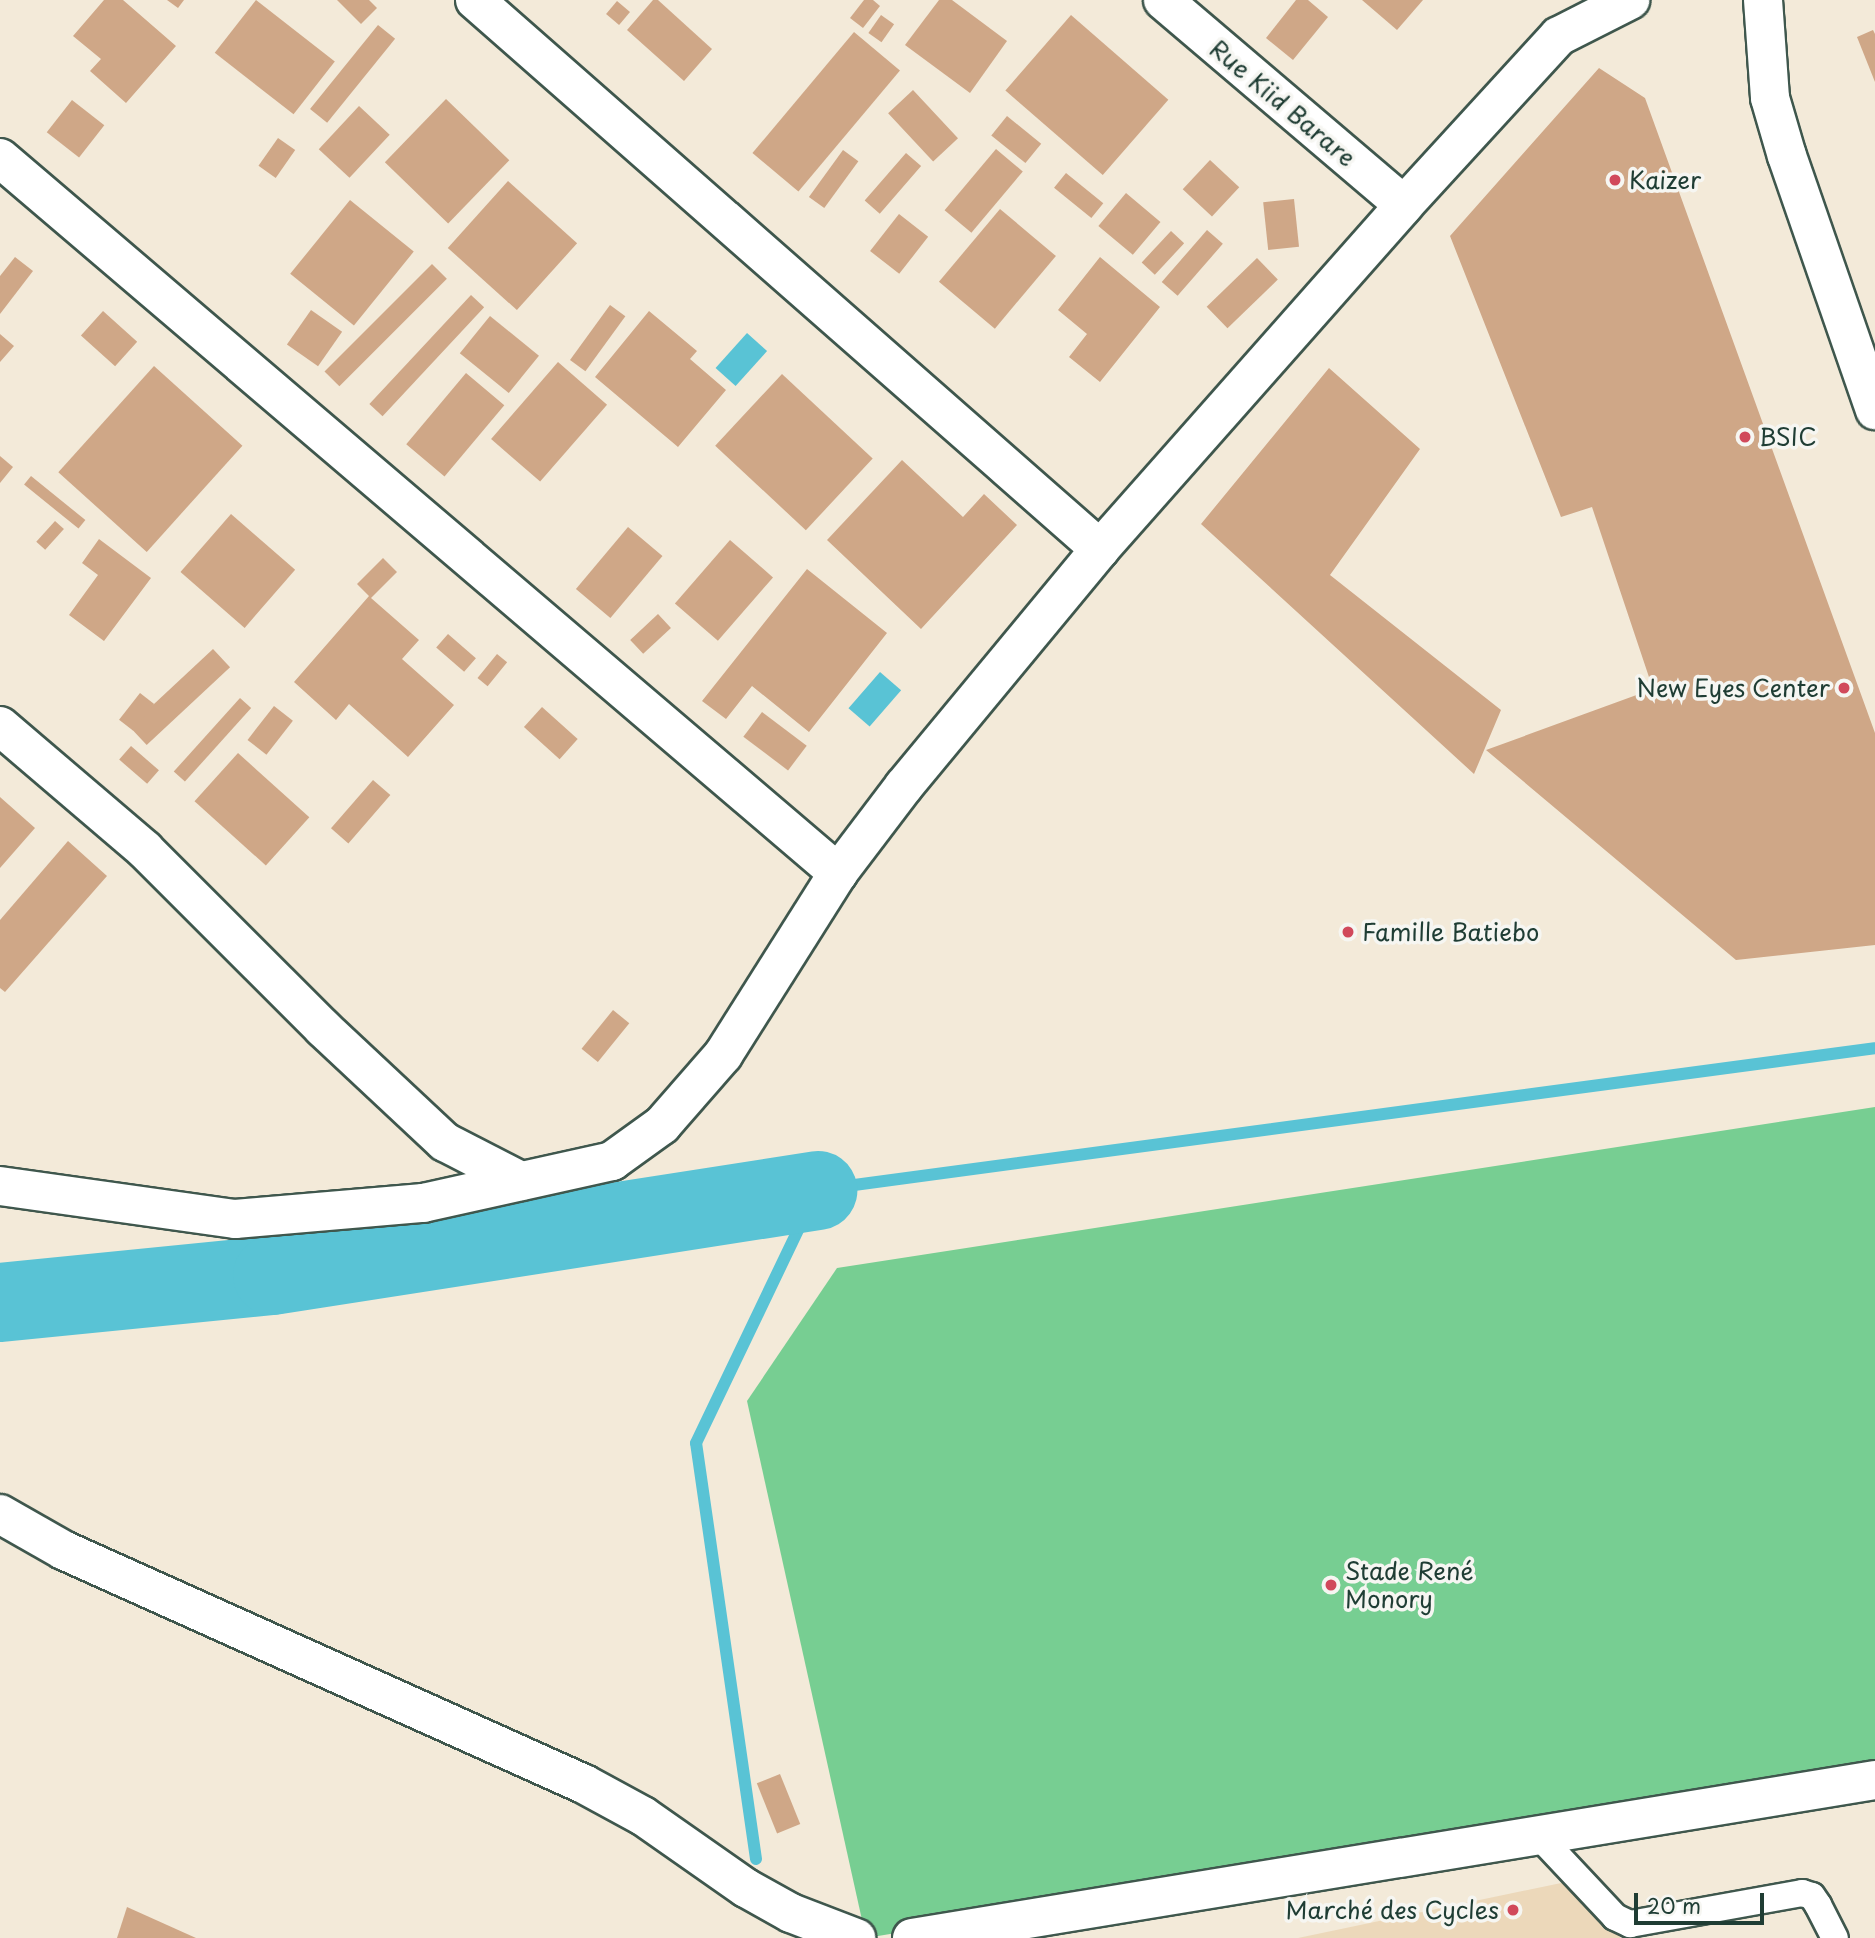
<!DOCTYPE html>
<meta charset="utf-8">
<style>
body{margin:0}
#map{position:relative;width:1875px;height:1938px;overflow:hidden;background:#f3ead9;font-family:"Playpen Sans",sans-serif}
div>[style]{position:absolute}
.built>*{inset:0;background:#ecd8ba}
.green>*{inset:0;background:#77ce92}
.water>*{inset:0;background:#59c3d5;transform-origin:0 0}
.stream>*{height:12px;margin:-6px;padding:0 6px;transform-origin:6px;border-radius:6px;background:#59c3d5}
.river>*{height:79px;margin:-39.5px;padding:0 39.5px;transform-origin:39.5px;border-radius:39.5px;background:#59c3d5}
.building>*{inset:0;background:#cfa787;transform-origin:0 0}
.roads{filter:drop-shadow(2px 0 #3f574d) drop-shadow(-2px 0 #3f574d) drop-shadow(0 2px #3f574d) drop-shadow(0 -2px #3f574d)}
.lane>*{height:26px;margin:-13px;padding:0 13px;transform-origin:13px;border-radius:13px;background:#fff}
.street>*{height:38px;margin:-19px;padding:0 19px;transform-origin:19px;border-radius:19px;background:#fff}
.secondary>*{height:38px;margin:-19px;padding:0 19px;transform-origin:19px;border-radius:19px;background:#fff}
.dots>*{width:19px;height:19px;translate:-50% -50%;box-sizing:border-box;border:4px solid #f6f6f2;border-radius:50%}
span{translate:-50% -50%;white-space:nowrap;text-align:center;line-height:1.15;-webkit-text-stroke:7px #f6f6f2;paint-order:stroke}
.street-label{font-size:24px;color:#1f3d34}
.poi-label{font-size:24px;color:#1f3d34}
.left{translate:0 -50%;text-align:left}
.right{translate:-100% -50%;text-align:right}
.scale{position:absolute;left:1634px;top:1893px;width:130px;height:32px;box-sizing:border-box;border:4px solid #1f3d34;border-top:0;padding-left:9px;font-size:21px;line-height:24px;white-space:nowrap;color:#1f3d34;-webkit-text-stroke:5px #f6f6f2;paint-order:stroke}
</style>
<div id="map">
<div class="built">
<div style="clip-path:polygon(1566px 1882px,1621px 1938px,1298px 1938px)"></div>
</div>
<div class="green">
<div style="clip-path:polygon(1875px 1107px,1875px 1770px,866px 1938px,747px 1401px,837px 1268px)"></div>
</div>
<div class="water">
<div style="left:747px;top:333px;width:27px;height:47px;rotate:42deg"></div>
<div style="left:880px;top:672px;width:28px;height:48px;rotate:41deg"></div>
</div>
<div class="stream">
<div style="left:756px;top:1859px;width:420px;rotate:-98.2deg"></div>
<div style="left:696px;top:1443px;width:280px;rotate:-64.4deg"></div>
<div style="left:817px;top:1190px;width:1067px;rotate:-7.64deg"></div>
</div>
<div class="river">
<div style="left:0;top:1302px;width:273px;rotate:-5.7deg"></div>
<div style="left:272px;top:1275px;width:552px;rotate:-8.86deg"></div>
</div>
<div class="building">
<div style="clip-path:polygon(104px 0,123px 0,176px 46px,126px 103px,90px 71px,101px 59px,73px 36px)"></div>
<div style="clip-path:polygon(167px 0,184px 0,178px 8px)"></div>
<div style="left:256px;top:0;width:100px;height:67px;rotate:38deg"></div>
<div style="clip-path:polygon(337px 0,369px 0,377px 8px,361px 24px)"></div>
<div style="clip-path:polygon(653px 0,658px 0,712px 49px,684px 81px,627px 30px)"></div>
<div style="clip-path:polygon(864px 0,873px 0,880px 6px,863px 28px,850px 18px)"></div>
<div style="clip-path:polygon(939px 0,952px 0,1007px 41px,970px 93px,905px 45px)"></div>
<div style="clip-path:polygon(1296px 0,1308px 0,1328px 17px,1293px 60px,1266px 38px)"></div>
<div style="clip-path:polygon(1362px 0,1423px 0,1397px 30px)"></div>
<div style="left:617px;top:1px;width:17px;height:17px;rotate:40deg"></div>
<div style="left:881px;top:15px;width:16px;height:22px;rotate:35deg"></div>
<div style="left:1071px;top:15px;width:129px;height:100px;rotate:41deg"></div>
<div style="left:378px;top:25px;width:22px;height:108px;rotate:39deg"></div>
<div style="clip-path:polygon(1873px 30px,1875px 34px,1875px 82px,1857px 37px)"></div>
<div style="left:854px;top:32px;width:60px;height:158px;rotate:40deg"></div>
<div style="clip-path:polygon(1599px 68px,1645px 98px,1875px 733px,1875px 945px,1736px 960px,1486px 750px,1653px 689px,1592px 507px,1561px 517px,1450px 236px)"></div>
<div style="left:913px;top:90px;width:66px;height:34px;rotate:47deg"></div>
<div style="left:446px;top:99px;width:88px;height:88px;rotate:44deg"></div>
<div style="left:72px;top:100px;width:41px;height:41px;rotate:38deg"></div>
<div style="left:359px;top:106px;width:42px;height:59px;rotate:43deg"></div>
<div style="left:1007px;top:116px;width:44px;height:25px;rotate:39deg"></div>
<div style="left:278px;top:138px;width:21px;height:34px;rotate:35deg"></div>
<div style="left:996px;top:149px;width:35px;height:80px;rotate:40deg"></div>
<div style="left:843px;top:150px;width:19px;height:58px;rotate:36deg"></div>
<div style="left:906px;top:153px;width:20px;height:63px;rotate:41deg"></div>
<div style="left:1210px;top:160px;width:40px;height:40px;rotate:43deg"></div>
<div style="left:1066px;top:173px;width:48px;height:19px;rotate:39deg"></div>
<div style="left:508px;top:181px;width:93px;height:90px;rotate:42deg"></div>
<div style="left:1126px;top:193px;width:45px;height:43px;rotate:40deg"></div>
<div style="left:1294px;top:199px;width:48px;height:31px;rotate:84deg"></div>
<div style="left:350px;top:200px;width:82px;height:95px;rotate:39deg"></div>
<div style="left:1000px;top:209px;width:73px;height:95px;rotate:40deg"></div>
<div style="left:899px;top:214px;width:37px;height:47px;rotate:38deg"></div>
<div style="left:1207px;top:230px;width:21px;height:69px;rotate:41deg"></div>
<div style="left:1171px;top:231px;width:18px;height:43px;rotate:43deg"></div>
<div style="clip-path:polygon(15px 257px,33px 271px,0 314px,0 276px)"></div>
<div style="clip-path:polygon(1100px 257px,1160px 307px,1100px 382px,1069px 357px,1087px 334px,1058px 310px)"></div>
<div style="left:1257px;top:258px;width:30px;height:70px;rotate:46deg"></div>
<div style="left:432px;top:264px;width:21px;height:152px;rotate:45deg"></div>
<div style="left:471px;top:295px;width:18px;height:149px;rotate:43deg"></div>
<div style="left:610px;top:305px;width:19px;height:68px;rotate:36deg"></div>
<div style="left:311px;top:310px;width:38px;height:42px;rotate:35deg"></div>
<div style="left:103px;top:311px;width:46px;height:33px;rotate:42deg"></div>
<div style="clip-path:polygon(649px 311px,697px 351px,690px 359px,726px 390px,678px 447px,595px 377px)"></div>
<div style="left:490px;top:316px;width:63px;height:48px;rotate:39deg"></div>
<div style="clip-path:polygon(0 334px,14px 346px,0 362px)"></div>
<div style="left:558px;top:362px;width:65px;height:102px;rotate:41deg"></div>
<div style="left:154px;top:366px;width:119px;height:143px;rotate:42deg"></div>
<div style="clip-path:polygon(1329px 368px,1420px 449px,1330px 575px,1501px 710px,1474px 774px,1201px 524px)"></div>
<div style="left:466px;top:373px;width:50px;height:93px;rotate:40deg"></div>
<div style="left:782px;top:374px;width:124px;height:98px;rotate:43deg"></div>
<div style="clip-path:polygon(0 456px,13px 467px,0 483px)"></div>
<div style="clip-path:polygon(902px 460px,963px 517px,984px 494px,1017px 525px,921px 629px,827px 540px)"></div>
<div style="left:31px;top:476px;width:70px;height:11px;rotate:39deg"></div>
<div style="left:231px;top:514px;width:85px;height:77px;rotate:41deg"></div>
<div style="left:55px;top:521px;width:12px;height:28px;rotate:42deg"></div>
<div style="left:628px;top:527px;width:45px;height:81px;rotate:40deg"></div>
<div style="clip-path:polygon(99px 539px,151px 578px,104px 641px,69px 615px,98px 575px,82px 563px)"></div>
<div style="left:730px;top:540px;width:57px;height:84px;rotate:41deg"></div>
<div style="clip-path:polygon(383px 558px,397px 572px,371px 598px,419px 640px,402px 659px,454px 705px,408px 757px,349px 704px,336px 720px,294px 682px,369px 596px,357px 584px)"></div>
<div style="clip-path:polygon(807px 569px,887px 633px,809px 732px,752px 686px,726px 719px,702px 701px)"></div>
<div style="left:658px;top:614px;width:19px;height:38px;rotate:47deg"></div>
<div style="left:448px;top:634px;width:37px;height:18px;rotate:41deg"></div>
<div style="left:213px;top:649px;width:25px;height:114px;rotate:47deg"></div>
<div style="left:497px;top:654px;width:13px;height:31px;rotate:39deg"></div>
<div style="left:140px;top:693px;width:18px;height:34px;rotate:38deg"></div>
<div style="left:240px;top:698px;width:15px;height:99px;rotate:42deg"></div>
<div style="left:274px;top:706px;width:24px;height:43px;rotate:38deg"></div>
<div style="left:542px;top:707px;width:48px;height:27px;rotate:42deg"></div>
<div style="left:762px;top:712px;width:56px;height:31px;rotate:37deg"></div>
<div style="left:131px;top:746px;width:37px;height:18px;rotate:41deg"></div>
<div style="left:238px;top:753px;width:96px;height:65px;rotate:42deg"></div>
<div style="left:373px;top:780px;width:23px;height:64px;rotate:41deg"></div>
<div style="clip-path:polygon(0 797px,35px 828px,0 868px)"></div>
<div style="clip-path:polygon(68px 841px,107px 876px,5px 992px,0 988px,0 920px)"></div>
<div style="left:613px;top:1010px;width:21px;height:50px;rotate:39deg"></div>
<div style="left:780px;top:1774px;width:54px;height:25px;rotate:68deg"></div>
<div style="clip-path:polygon(127px 1907px,196px 1938px,117px 1938px)"></div>
</div>
<div class="roads">
<div class="lane">
<div style="left:1539px;top:1836px;width:111px;rotate:46.8deg"></div>
<div style="left:1615px;top:1917px;width:17px;rotate:25deg"></div>
<div style="left:1630px;top:1924px;width:175px;rotate:-10.2deg"></div>
<div style="left:1802px;top:1893px;width:10px;rotate:17deg"></div>
<div style="left:1812px;top:1896px;width:11px;rotate:56deg"></div>
<div style="left:1818px;top:1905px;width:37px;rotate:63deg"></div>
</div>
<div class="street">
<div style="left:475px;top:0;width:832px;rotate:41.3deg"></div>
<div style="left:1163px;top:0;width:316px;rotate:40.4deg"></div>
<div style="left:0;top:158px;width:1102px;rotate:40.47deg"></div>
<div style="left:0;top:726px;width:191px;rotate:40.5deg"></div>
<div style="left:145px;top:850px;width:252px;rotate:45deg"></div>
<div style="left:323px;top:1028px;width:167px;rotate:43.1deg"></div>
<div style="left:445px;top:1142px;width:85px;rotate:27.2deg"></div>
<div style="left:0;top:1186px;width:237px;rotate:8deg"></div>
<div style="left:235px;top:1219px;width:189px;rotate:-4.9deg"></div>
<div style="left:423px;top:1203px;width:194px;rotate:-12.5deg"></div>
<div style="left:612px;top:1161px;width:62px;rotate:-35.8deg"></div>
<div style="left:662px;top:1125px;width:93px;rotate:-48.9deg"></div>
<div style="left:723px;top:1055px;width:215px;rotate:-57.7deg"></div>
<div style="left:838px;top:873px;width:109px;rotate:-52.8deg"></div>
<div style="left:904px;top:786px;width:308px;rotate:-50.4deg"></div>
<div style="left:1100px;top:549px;width:459px;rotate:-48.5deg"></div>
<div style="left:1404px;top:205px;width:229px;rotate:-47.5deg"></div>
<div style="left:1559px;top:36px;width:80px;rotate:-26.9deg"></div>
<div style="left:0;top:1514px;width:73px;rotate:29.7deg"></div>
<div style="left:63px;top:1550px;width:571px;rotate:24.19deg"></div>
<div style="left:584px;top:1784px;width:67px;rotate:28.5deg"></div>
<div style="left:643px;top:1816px;width:126px;rotate:35deg"></div>
<div style="left:746px;top:1888px;width:51px;rotate:29.1deg"></div>
<div style="left:791px;top:1913px;width:70px;rotate:21deg"></div>
<div style="left:912px;top:1938px;width:976px;rotate:-9.32deg"></div>
</div>
<div class="secondary">
<div style="left:1763px;top:0;width:98px;rotate:85.9deg"></div>
<div style="left:1770px;top:98px;width:60px;rotate:73.7deg"></div>
<div style="left:1787px;top:156px;width:269px;rotate:70.9deg"></div>
</div>
</div>
<div class="dots">
<div style="left:1615px;top:180px;background:#d1495b"></div>
<div style="left:1745px;top:437px;background:#d1495b"></div>
<div style="left:1844px;top:688px;background:#d1495b"></div>
<div style="left:1348px;top:932px;background:#d1495b"></div>
<div style="left:1331px;top:1585px;background:#d1495b"></div>
<div style="left:1513px;top:1910px;background:#d1495b"></div>
</div>
<div class="street-label">
<span style="left:1283px;top:103px;rotate:40deg">Rue Kiid Barare</span>
</div>
<div class="poi-label">
<span class="left" style="left:1629px;top:180px">Kaizer</span>
<span class="left" style="left:1759px;top:437px">BSIC</span>
<span class="right" style="left:1830px;top:688px">New Eyes Center</span>
<span class="left" style="left:1362px;top:932px">Famille Batiebo</span>
<span class="left" style="left:1345px;top:1585px">Stade René<br>Monory</span>
<span class="right" style="left:1499px;top:1910px">Marché des Cycles</span>
</div>
<div class="scale">20 m</div>
</div>
